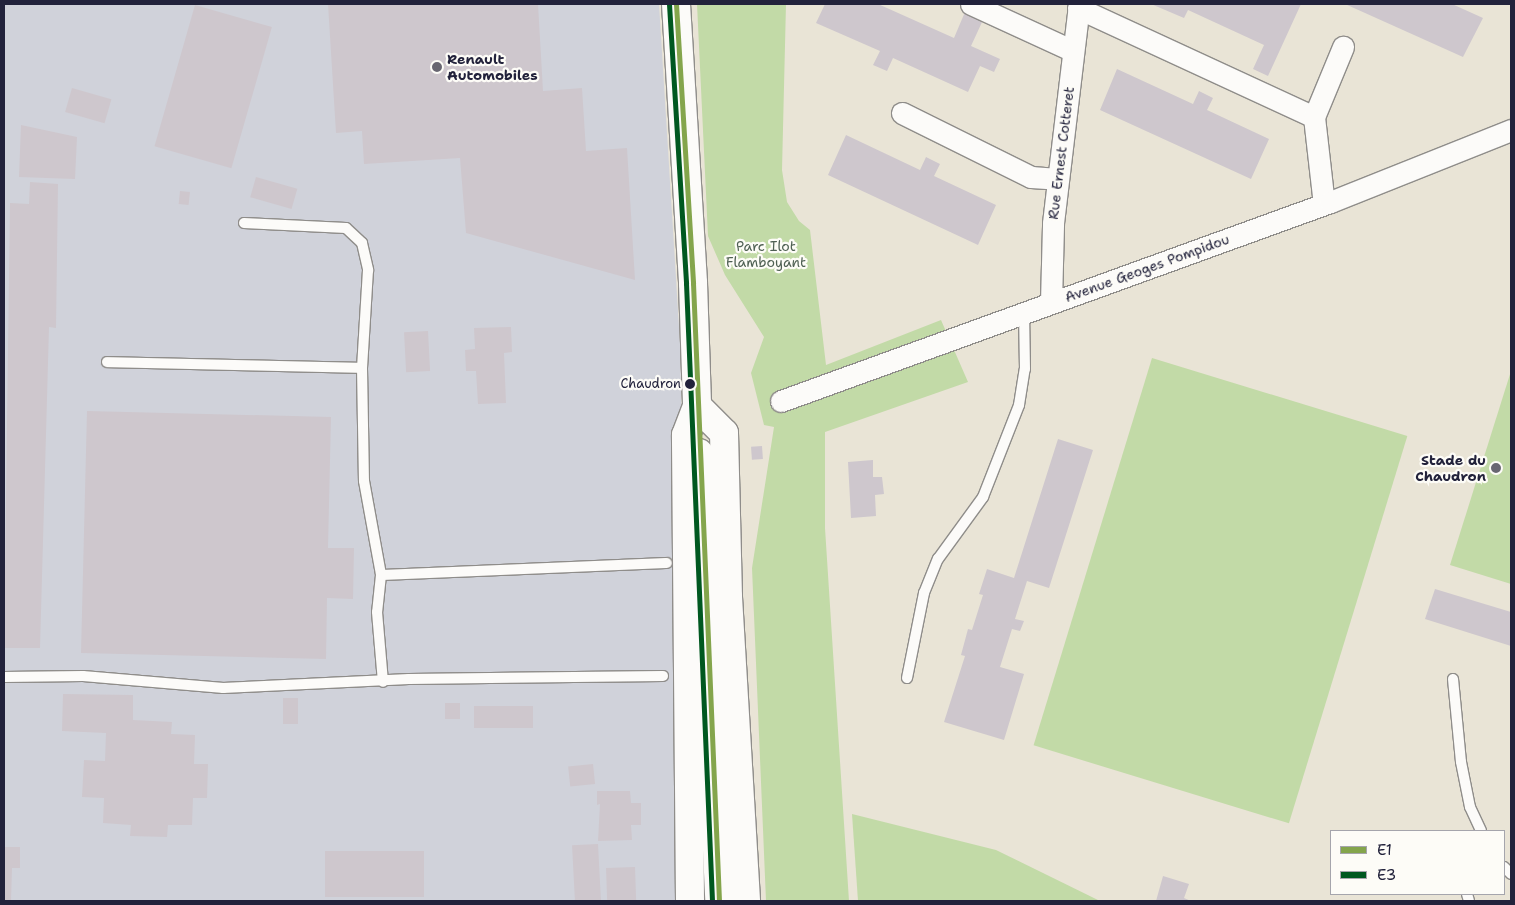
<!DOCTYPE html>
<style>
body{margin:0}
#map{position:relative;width:1515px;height:905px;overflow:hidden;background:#e9e4d6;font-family:"Shantell Sans",sans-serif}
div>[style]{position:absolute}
.industrial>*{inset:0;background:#d0d2da}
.green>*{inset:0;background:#c2daa7;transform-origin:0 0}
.building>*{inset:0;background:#cec7cd;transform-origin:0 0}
.roads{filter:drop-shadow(1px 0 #8f8d8a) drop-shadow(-1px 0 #8f8d8a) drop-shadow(0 1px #8f8d8a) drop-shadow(0 -1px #8f8d8a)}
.service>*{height:10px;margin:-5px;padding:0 5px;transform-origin:5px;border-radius:5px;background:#fcfbf9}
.minor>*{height:21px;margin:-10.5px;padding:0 10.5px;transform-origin:10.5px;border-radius:10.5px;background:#fcfbf9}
.secondary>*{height:28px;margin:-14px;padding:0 14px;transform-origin:14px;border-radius:14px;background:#fcfbf9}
.primary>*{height:28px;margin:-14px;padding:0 14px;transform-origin:14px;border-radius:14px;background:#fcfbf9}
.trunk>*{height:28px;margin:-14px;padding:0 14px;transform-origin:14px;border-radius:14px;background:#fcfbf9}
.bus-1>*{height:5px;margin:-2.5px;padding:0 2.5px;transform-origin:2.5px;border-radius:2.5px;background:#84a54c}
.bus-2>*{height:5px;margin:-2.5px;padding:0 2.5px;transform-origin:2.5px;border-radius:2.5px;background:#005820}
.dots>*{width:14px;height:14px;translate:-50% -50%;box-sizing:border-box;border:2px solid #fdfcf7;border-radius:50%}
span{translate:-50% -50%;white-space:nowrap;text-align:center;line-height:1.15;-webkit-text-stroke:4.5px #fdfcf7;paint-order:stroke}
.bus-label{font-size:13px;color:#22223b}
.right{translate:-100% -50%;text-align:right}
.poi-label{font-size:14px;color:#22223b;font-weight:700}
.left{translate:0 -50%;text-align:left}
.street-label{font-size:14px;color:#22223b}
.park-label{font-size:14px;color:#4f6053}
.frame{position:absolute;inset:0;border:5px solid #22223b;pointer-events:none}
.legend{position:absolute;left:1330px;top:830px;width:175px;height:65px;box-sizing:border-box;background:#fdfcf7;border:1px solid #a5a5ac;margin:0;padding:6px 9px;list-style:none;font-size:15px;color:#22223b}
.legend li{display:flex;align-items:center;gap:10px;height:25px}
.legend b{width:25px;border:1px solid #a5a5ac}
</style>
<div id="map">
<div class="industrial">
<div style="clip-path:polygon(4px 4px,659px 4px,680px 343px,693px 901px,4px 901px)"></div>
</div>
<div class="green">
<div style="clip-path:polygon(697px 4px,786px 4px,782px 170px,787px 202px,799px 221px,810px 230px,826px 365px,941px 320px,968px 382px,825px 432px,825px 528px,849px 901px,766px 901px,752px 568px,774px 427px,764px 425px,751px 373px,764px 337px,725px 275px,708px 236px)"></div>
<div style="left:1152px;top:358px;width:267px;height:405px;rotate:17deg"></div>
<div style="clip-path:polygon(1511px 371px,1511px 584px,1450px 565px)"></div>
<div style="clip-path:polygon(852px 814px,996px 850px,1100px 901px,858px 901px)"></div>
</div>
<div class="building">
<div style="clip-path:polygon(328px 4px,538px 4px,543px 91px,582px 88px,586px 151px,627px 148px,635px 280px,466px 233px,460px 158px,364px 164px,362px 131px,336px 133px)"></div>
<div style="clip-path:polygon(825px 4px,878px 4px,954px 38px,965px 12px,983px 20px,971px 46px,1000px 59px,994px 72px,980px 66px,968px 92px,893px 58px,887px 71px,873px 65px,880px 51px,816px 23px)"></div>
<div style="clip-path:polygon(1151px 4px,1301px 4px,1268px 76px,1253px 69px,1264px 45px,1188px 10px,1184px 18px)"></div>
<div style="clip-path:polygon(1345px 4px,1452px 4px,1483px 18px,1463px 57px)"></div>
<div style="left:195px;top:5px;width:80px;height:147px;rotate:16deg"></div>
<div style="clip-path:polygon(1117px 69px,1193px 104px,1199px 91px,1213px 98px,1207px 110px,1269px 139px,1251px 179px,1100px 110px)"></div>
<div style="left:72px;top:88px;width:41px;height:25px;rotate:16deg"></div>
<div style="clip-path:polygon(21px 125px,77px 137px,75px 179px,19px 177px)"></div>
<div style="clip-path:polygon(846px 135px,920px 170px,926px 157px,940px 164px,934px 176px,996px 205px,978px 245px,828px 175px)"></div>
<div style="left:256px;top:177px;width:43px;height:21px;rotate:16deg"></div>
<div style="clip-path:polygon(30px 182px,58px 184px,56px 328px,49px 327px,40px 648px,4px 648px,10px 203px,29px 204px)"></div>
<div style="left:180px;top:191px;width:10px;height:13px;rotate:6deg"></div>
<div style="clip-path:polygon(511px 327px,512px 352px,504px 353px,506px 403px,478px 404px,476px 371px,466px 371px,465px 350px,475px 349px,474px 328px)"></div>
<div style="left:428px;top:331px;width:40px;height:24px;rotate:87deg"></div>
<div style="clip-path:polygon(87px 411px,331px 417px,328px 548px,354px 548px,353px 599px,327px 598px,326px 659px,81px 653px)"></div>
<div style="clip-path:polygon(1058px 439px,1093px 450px,1049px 588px,1027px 581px,1015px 619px,1024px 621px,1020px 631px,1012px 629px,1000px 667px,1024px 674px,1004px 740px,944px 722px,965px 656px,961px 655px,968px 629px,972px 630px,983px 595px,979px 594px,987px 569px,1014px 578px)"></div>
<div style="left:762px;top:446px;width:13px;height:11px;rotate:86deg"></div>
<div style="clip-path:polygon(873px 460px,873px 477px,882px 477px,884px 494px,875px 495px,876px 516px,851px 518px,848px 462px)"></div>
<div style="clip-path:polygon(1435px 589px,1511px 612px,1511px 646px,1425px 619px)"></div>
<div style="clip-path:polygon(63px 694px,133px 695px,133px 720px,172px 722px,171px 734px,195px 735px,194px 764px,208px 764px,207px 798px,193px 798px,192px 825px,168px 825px,167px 837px,130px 836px,131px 825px,103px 823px,104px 798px,82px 797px,84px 760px,105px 761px,106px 733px,62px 731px)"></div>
<div style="left:283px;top:698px;width:15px;height:26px"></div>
<div style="left:460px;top:703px;width:16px;height:15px;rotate:90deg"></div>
<div style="left:533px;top:706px;width:22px;height:59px;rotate:90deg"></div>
<div style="left:593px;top:764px;width:20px;height:25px;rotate:84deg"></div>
<div style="clip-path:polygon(597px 791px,630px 791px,631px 803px,641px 803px,641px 825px,631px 825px,632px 840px,598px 841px,600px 804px,597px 805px)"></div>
<div style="left:598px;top:844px;width:57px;height:26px;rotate:87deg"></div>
<div style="clip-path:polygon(4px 847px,20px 847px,20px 868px,12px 868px,11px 901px,4px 901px)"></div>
<div style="left:325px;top:851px;width:99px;height:46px"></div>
<div style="left:635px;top:867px;width:34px;height:29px;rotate:88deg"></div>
<div style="clip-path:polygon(1163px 876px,1189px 884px,1184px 898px,1191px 901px,1156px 901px)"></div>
</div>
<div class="roads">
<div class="service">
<div style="left:244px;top:223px;width:102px;rotate:2.8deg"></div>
<div style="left:346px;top:228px;width:22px;rotate:43deg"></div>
<div style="left:362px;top:243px;width:28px;rotate:77deg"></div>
<div style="left:368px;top:270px;width:98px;rotate:93.5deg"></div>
<div style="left:362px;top:368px;width:113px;rotate:89deg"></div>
<div style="left:364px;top:481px;width:96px;rotate:79.7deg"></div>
<div style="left:381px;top:575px;width:37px;rotate:96deg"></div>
<div style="left:377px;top:612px;width:70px;rotate:85.1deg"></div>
<div style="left:107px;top:362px;width:255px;rotate:1.3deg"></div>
<div style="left:381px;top:575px;width:286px;rotate:-2.4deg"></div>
<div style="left:4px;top:677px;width:79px;rotate:-0.7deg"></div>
<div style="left:83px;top:676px;width:141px;rotate:4.9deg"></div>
<div style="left:223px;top:688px;width:186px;rotate:-2.8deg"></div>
<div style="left:409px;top:679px;width:254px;rotate:-0.7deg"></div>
<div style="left:907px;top:678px;width:87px;rotate:-78.7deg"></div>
<div style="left:924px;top:593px;width:37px;rotate:-68deg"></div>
<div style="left:938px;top:559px;width:77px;rotate:-54deg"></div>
<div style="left:983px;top:497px;width:99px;rotate:-68.6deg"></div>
<div style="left:1019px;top:405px;width:36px;rotate:-81deg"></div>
<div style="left:1025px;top:369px;width:57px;rotate:-91deg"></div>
<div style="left:1453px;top:679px;width:83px;rotate:84.5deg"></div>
<div style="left:1461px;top:762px;width:46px;rotate:78.7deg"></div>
<div style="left:1470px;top:807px;width:26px;rotate:65deg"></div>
<div style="left:1504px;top:867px;width:10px;rotate:45deg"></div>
<div style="left:1467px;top:894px;width:7px;rotate:74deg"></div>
</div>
<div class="minor">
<div style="left:971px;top:4px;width:112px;rotate:24.7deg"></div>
<div style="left:1078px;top:8px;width:260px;rotate:24.8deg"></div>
<div style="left:1314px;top:117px;width:80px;rotate:83.5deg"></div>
<div style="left:1323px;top:196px;width:9px;rotate:41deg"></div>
<div style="left:902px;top:113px;width:144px;rotate:26.4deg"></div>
<div style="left:1031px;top:177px;width:27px;rotate:4deg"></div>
<div style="left:1314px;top:117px;width:76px;rotate:-67.5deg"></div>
<div style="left:1051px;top:302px;width:79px;rotate:-88.5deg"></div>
<div style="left:1053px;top:223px;width:221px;rotate:-83.2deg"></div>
<div style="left:781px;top:401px;width:584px;rotate:-19.92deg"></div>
<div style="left:1330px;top:202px;width:195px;rotate:-21.7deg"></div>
</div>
<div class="secondary">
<div style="left:676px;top:4px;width:280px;rotate:86.5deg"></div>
<div style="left:693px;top:283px;width:123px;rotate:88.1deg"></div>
</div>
<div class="primary">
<div style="left:697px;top:406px;width:38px;rotate:45deg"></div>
<div style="left:724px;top:433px;width:164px;rotate:88.6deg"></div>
<div style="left:728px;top:597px;width:305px;rotate:86.6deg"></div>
<div style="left:699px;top:453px;width:448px;rotate:87.4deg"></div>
</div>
<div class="trunk">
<div style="left:690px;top:901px;width:466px;rotate:-90.5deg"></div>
<div style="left:686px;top:435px;width:31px;rotate:-69deg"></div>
</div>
</div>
<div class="bus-1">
<div style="left:676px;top:4px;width:280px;rotate:86.5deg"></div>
<div style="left:693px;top:283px;width:619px;rotate:87.59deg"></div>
</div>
<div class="bus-2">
<div style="left:669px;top:4px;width:280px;rotate:86.5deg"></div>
<div style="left:686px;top:283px;width:619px;rotate:87.59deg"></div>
</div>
<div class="dots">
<div style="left:437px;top:67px;background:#686671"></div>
<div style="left:690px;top:384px;background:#22223b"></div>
<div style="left:1496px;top:468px;background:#686671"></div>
</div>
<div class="bus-label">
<span class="right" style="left:681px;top:384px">Chaudron</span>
</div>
<div class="poi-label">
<span class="left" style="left:447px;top:67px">Renault<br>Automobiles</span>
<span class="right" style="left:1486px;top:468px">Stade du<br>Chaudron</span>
</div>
<div class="street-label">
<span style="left:1061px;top:153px;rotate:-83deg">Rue Ernest Cotteret</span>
<span style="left:1147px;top:268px;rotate:-20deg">Avenue Geoges Pompidou</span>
</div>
<div class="park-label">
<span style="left:766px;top:254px">Parc Ilot<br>Flamboyant</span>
</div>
<div class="frame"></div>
<ul class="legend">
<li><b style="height:6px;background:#84a54c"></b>E1</li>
<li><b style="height:6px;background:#005820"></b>E3</li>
</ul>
</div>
